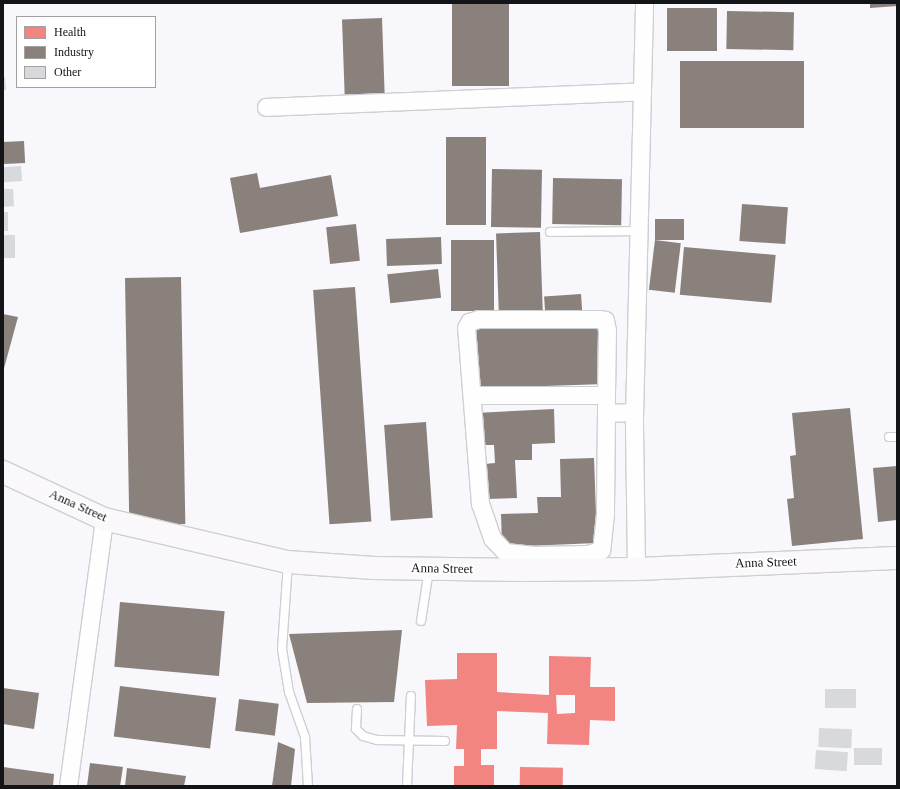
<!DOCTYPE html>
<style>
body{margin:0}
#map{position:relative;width:900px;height:789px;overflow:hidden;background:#f7f7fc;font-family:"Times New Roman",serif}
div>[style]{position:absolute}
.health>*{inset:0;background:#f28482;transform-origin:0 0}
.industry>*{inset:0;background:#8a817c;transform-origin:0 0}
.building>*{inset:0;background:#d8d9dd;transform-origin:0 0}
.roads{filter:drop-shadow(1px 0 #cecfd3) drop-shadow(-1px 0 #cecfd3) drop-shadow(0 1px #cecfd3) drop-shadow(0 -1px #cecfd3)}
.lane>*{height:8px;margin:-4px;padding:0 4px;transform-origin:4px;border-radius:4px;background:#fefeff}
.street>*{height:17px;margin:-8.5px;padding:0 8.5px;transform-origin:8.5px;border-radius:8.5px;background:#fefeff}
.secondary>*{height:22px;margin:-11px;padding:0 11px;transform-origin:11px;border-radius:11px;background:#faf8fb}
span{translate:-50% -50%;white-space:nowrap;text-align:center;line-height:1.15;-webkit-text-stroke:4px #fff;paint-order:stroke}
.street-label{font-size:13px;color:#131417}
.frame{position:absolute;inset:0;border:4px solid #131417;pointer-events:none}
.legend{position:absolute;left:16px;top:16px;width:140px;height:72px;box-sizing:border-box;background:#fff;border:1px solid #a1a1a2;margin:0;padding:5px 7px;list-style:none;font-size:12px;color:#131417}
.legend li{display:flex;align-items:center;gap:8px;height:20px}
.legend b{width:20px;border:1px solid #a1a1a2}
</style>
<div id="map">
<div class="health">
<div style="clip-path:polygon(evenodd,457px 653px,497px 653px,497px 692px,549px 695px,549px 656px,591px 657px,590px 687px,615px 687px,615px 721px,590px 720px,589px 745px,547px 744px,548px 713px,497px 711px,497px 749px,481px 749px,481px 765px,494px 765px,494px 786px,454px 786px,454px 766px,464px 766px,464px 749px,456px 749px,457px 725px,427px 726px,425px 680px,457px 679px,457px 653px,556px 695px,575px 695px,575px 713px,557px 714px,556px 695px)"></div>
<div style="left:520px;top:767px;width:43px;height:19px;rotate:1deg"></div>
</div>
<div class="industry">
<div style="left:452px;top:3px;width:57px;height:83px"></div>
<div style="clip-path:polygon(870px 3px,897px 3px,897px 6px,870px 8px)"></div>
<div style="left:667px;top:8px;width:50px;height:43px"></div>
<div style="left:727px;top:11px;width:67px;height:38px;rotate:1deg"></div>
<div style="left:382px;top:18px;width:76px;height:40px;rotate:88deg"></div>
<div style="left:680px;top:61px;width:124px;height:67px"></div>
<div style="left:446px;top:137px;width:40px;height:88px"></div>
<div style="left:24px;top:141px;width:22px;height:21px;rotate:87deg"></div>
<div style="left:492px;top:169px;width:50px;height:58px;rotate:1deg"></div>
<div style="clip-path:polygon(257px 173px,260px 188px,331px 175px,338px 216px,240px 233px,230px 178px)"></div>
<div style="left:553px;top:178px;width:69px;height:46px;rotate:1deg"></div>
<div style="left:742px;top:204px;width:46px;height:37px;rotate:4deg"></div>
<div style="left:655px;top:219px;width:29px;height:21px"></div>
<div style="left:356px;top:224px;width:37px;height:30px;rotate:84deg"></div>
<div style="left:540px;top:232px;width:80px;height:44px;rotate:88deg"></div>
<div style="left:441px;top:237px;width:27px;height:55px;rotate:88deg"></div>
<div style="left:451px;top:240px;width:43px;height:71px"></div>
<div style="left:655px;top:240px;width:26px;height:50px;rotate:7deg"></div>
<div style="left:684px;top:247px;width:92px;height:48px;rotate:5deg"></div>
<div style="left:438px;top:269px;width:29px;height:51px;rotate:84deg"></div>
<div style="left:181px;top:277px;width:247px;height:56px;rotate:89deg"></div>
<div style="left:355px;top:287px;width:235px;height:42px;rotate:86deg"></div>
<div style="left:581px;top:294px;width:16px;height:37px;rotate:86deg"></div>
<div style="clip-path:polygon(3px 314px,18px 317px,3px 372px)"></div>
<div style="left:603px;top:323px;width:61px;height:134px;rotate:88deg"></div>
<div style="clip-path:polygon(850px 408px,863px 539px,792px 546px,787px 499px,794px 498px,790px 456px,796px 455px,792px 413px)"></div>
<div style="clip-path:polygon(554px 409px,555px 443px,532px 444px,532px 460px,515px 460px,517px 498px,487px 499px,485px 464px,495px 463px,494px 445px,476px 445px,475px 413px)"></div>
<div style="left:426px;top:422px;width:96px;height:42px;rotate:86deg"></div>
<div style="clip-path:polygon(594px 458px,597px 543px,502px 547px,501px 514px,538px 513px,537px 497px,561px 497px,560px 459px)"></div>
<div style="clip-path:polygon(897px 466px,897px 520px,878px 522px,873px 468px)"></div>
<div style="left:120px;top:602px;width:105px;height:65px;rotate:5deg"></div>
<div style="clip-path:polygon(402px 630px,394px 702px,307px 703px,289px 634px)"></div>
<div style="left:120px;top:686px;width:97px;height:51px;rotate:7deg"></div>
<div style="clip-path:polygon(3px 688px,39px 693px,34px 729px,3px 724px)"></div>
<div style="left:239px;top:699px;width:40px;height:32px;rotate:7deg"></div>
<div style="clip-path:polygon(278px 742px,295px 749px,291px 786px,272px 786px)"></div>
<div style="clip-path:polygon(90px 763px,123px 767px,120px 786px,87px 786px)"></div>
<div style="clip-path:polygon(3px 767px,54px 774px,53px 786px,3px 786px)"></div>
<div style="clip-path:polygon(127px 768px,186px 776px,184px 786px,125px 786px)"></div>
</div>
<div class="building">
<div style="clip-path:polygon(3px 77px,5px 77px,6px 90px,3px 90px)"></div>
<div style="left:21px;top:166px;width:15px;height:18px;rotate:86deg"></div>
<div style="clip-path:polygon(3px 189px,13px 189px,14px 206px,3px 207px)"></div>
<div style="left:3px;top:212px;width:5px;height:19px"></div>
<div style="left:3px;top:235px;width:12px;height:23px"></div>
<div style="left:825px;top:689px;width:31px;height:19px"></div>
<div style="left:819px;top:728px;width:33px;height:19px;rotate:2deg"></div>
<div style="left:854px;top:748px;width:28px;height:17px"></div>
<div style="left:816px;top:750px;width:32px;height:19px;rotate:4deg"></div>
</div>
<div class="roads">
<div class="lane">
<div style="left:550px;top:232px;width:88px;rotate:-0.7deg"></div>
<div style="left:889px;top:437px;width:8px"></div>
<div style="left:288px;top:563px;width:86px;rotate:94deg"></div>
<div style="left:282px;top:649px;width:44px;rotate:80.8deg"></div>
<div style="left:289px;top:692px;width:48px;rotate:70.4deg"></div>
<div style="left:305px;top:737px;width:49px;rotate:86.5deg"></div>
<div style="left:421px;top:621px;width:52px;rotate:-81.1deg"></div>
<div style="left:357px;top:709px;width:20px;rotate:93deg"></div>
<div style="left:356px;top:729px;width:10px;rotate:45deg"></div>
<div style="left:363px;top:736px;width:15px;rotate:16deg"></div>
<div style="left:377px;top:740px;width:68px;rotate:0.8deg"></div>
<div style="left:407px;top:786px;width:90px;rotate:-87.5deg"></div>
</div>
<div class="street">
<div style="left:266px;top:107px;width:376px;rotate:-2.4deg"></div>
<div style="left:472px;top:395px;width:134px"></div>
<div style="left:606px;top:395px;width:18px;rotate:90deg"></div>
<div style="left:606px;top:413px;width:28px;rotate:-2deg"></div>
<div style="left:606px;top:413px;width:101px;rotate:90.6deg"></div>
<div style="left:605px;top:514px;width:36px;rotate:96deg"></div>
<div style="left:601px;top:550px;width:15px;rotate:164deg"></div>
<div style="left:587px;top:554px;width:53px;rotate:178.9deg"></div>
<div style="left:534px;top:555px;width:29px;rotate:-174deg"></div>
<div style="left:505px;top:552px;width:19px;rotate:-133deg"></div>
<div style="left:492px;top:538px;width:36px;rotate:-109deg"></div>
<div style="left:480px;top:504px;width:177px;rotate:-94.5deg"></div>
<div style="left:466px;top:328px;width:7px;rotate:-63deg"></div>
<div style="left:469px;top:322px;width:9px;rotate:-18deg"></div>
<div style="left:478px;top:319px;width:121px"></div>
<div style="left:599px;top:319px;width:6px;rotate:9deg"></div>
<div style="left:605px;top:320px;width:10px;rotate:79deg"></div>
<div style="left:607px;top:330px;width:65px;rotate:90.9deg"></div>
<div style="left:636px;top:569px;width:152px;rotate:-90.8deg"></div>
<div style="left:634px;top:417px;width:414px;rotate:-88.6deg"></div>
<div style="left:68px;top:786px;width:269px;rotate:-82.3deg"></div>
</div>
<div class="secondary">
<div style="left:3px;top:472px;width:111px;rotate:25deg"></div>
<div style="left:104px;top:519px;width:189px;rotate:13.2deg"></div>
<div style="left:288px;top:562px;width:86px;rotate:4deg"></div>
<div style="left:374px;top:568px;width:151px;rotate:0.8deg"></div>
<div style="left:525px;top:570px;width:111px;rotate:-0.5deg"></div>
<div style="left:636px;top:569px;width:261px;rotate:-2.4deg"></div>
</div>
</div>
<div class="street-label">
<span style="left:78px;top:506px;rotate:24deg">Anna Street</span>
<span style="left:766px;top:563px;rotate:-2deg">Anna Street</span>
<span style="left:442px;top:569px;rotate:1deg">Anna Street</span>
</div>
<div class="frame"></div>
<ul class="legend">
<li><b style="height:11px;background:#f28482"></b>Health</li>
<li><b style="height:11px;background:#8a817c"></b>Industry</li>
<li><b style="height:11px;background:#d8d9dd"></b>Other</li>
</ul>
</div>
